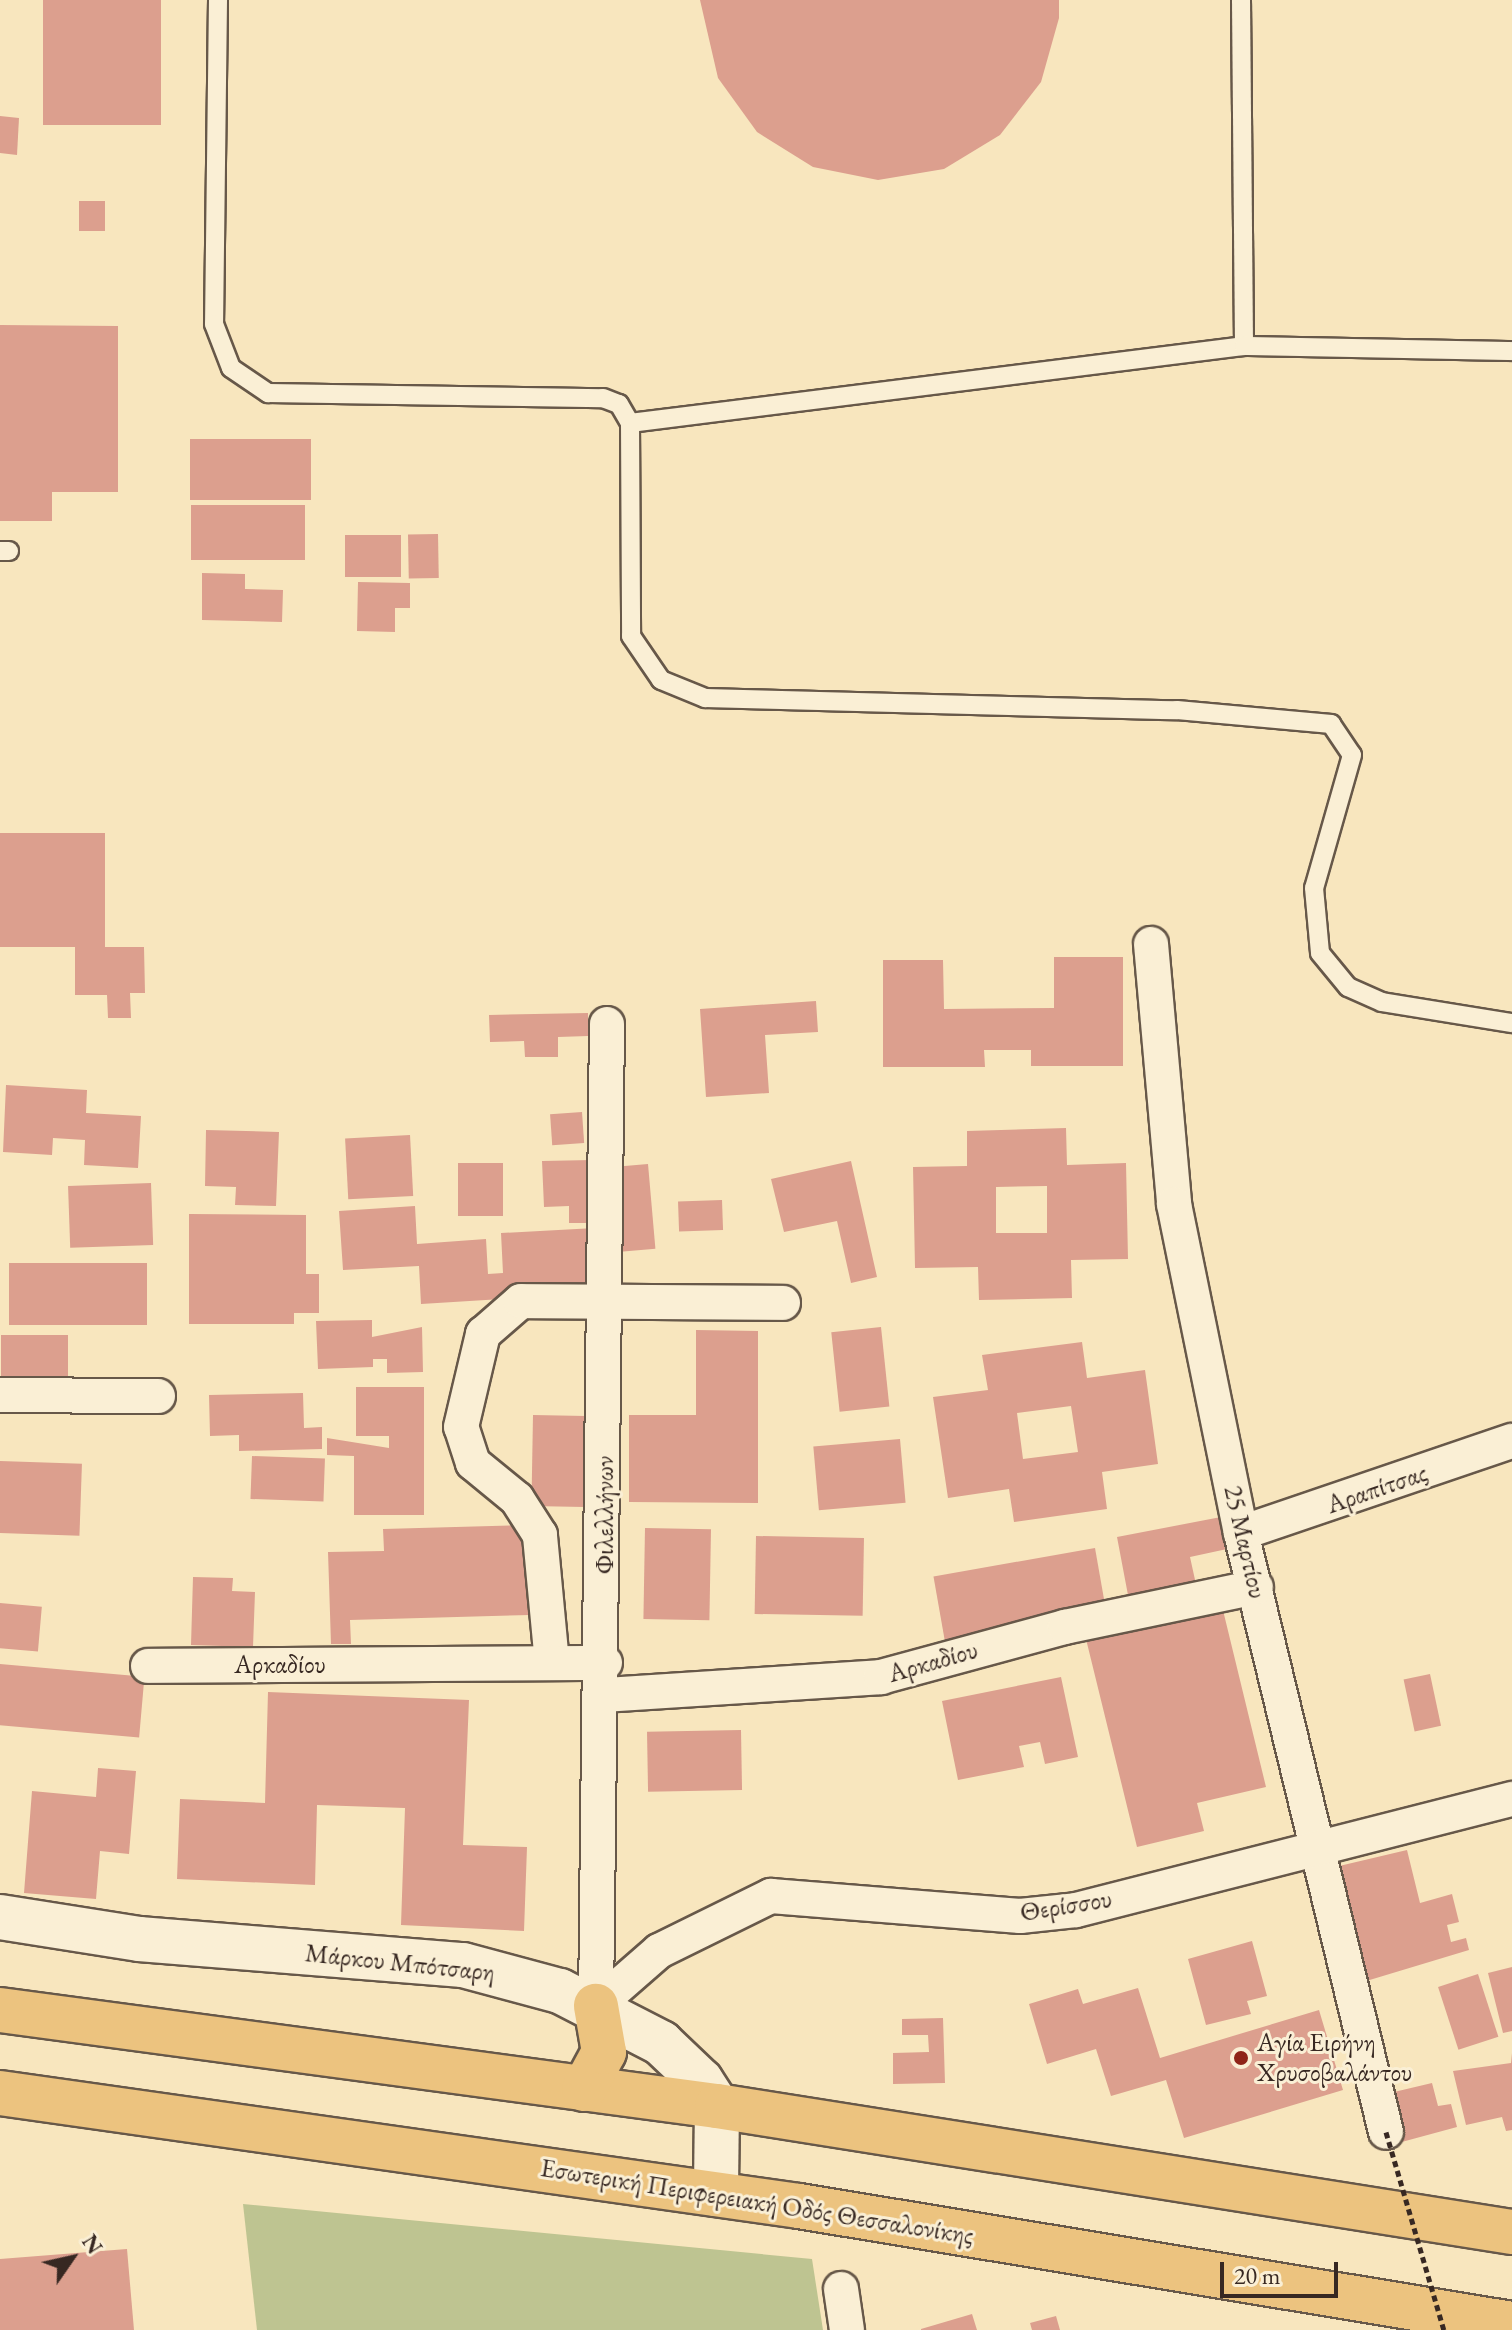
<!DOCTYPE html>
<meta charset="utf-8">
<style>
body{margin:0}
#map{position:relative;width:1512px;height:2330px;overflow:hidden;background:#f8e6be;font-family:"EB Garamond",serif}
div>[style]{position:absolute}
.green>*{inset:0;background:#bec491}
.building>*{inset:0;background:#dc9f8e;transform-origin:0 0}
.roads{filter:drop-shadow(2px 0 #675849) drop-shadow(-2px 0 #675849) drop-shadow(0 2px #675849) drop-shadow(0 -2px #675849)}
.lane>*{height:18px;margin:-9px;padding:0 9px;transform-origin:9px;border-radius:9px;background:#faefd5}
.street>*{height:34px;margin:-17px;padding:0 17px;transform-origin:17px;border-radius:17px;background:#faefd5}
.secondary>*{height:44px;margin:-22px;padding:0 22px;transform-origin:22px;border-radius:22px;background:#faefd5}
.highway>*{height:44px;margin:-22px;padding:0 22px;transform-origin:22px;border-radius:22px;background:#ecc37f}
.path-bridge>*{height:5px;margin-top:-2.5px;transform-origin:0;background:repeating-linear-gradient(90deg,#372822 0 6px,transparent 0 10px)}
.dots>*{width:22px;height:22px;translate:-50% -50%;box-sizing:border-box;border:4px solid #faefd5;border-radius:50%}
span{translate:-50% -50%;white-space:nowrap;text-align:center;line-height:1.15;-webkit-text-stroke:6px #faefd5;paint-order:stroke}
.street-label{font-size:26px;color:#372822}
.poi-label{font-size:26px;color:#372822}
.left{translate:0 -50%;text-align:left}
.north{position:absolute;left:32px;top:2218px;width:80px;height:80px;-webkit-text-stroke:6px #faefd5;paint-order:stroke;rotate:56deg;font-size:22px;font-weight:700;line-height:32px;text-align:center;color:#372822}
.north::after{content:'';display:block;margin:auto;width:28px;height:36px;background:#372822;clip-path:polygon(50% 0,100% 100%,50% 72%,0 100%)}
.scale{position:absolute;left:1220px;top:2262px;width:118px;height:36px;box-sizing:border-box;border:4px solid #372822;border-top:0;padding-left:10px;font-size:24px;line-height:28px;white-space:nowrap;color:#372822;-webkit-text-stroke:6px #faefd5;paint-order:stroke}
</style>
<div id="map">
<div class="green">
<div style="clip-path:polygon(243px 2204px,812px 2259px,823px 2330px,257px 2330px)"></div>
</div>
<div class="building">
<div style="left:43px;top:0;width:118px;height:125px"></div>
<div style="clip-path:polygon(700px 0,1059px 0,1059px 18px,1041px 82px,1000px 135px,944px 169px,878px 180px,813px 167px,757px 132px,718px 78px)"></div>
<div style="clip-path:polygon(0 116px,19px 118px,17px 155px,0 153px)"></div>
<div style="left:79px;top:201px;width:26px;height:30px"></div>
<div style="clip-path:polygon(0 325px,118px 326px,118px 492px,52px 492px,52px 521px,0 521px)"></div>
<div style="left:190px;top:439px;width:121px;height:61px"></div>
<div style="left:191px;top:505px;width:114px;height:55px"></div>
<div style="left:438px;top:534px;width:44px;height:30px;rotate:89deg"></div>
<div style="left:345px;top:535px;width:56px;height:42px"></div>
<div style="clip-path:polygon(202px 573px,245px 574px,245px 589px,283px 590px,282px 622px,202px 620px)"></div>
<div style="clip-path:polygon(358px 582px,410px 583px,410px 608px,395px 608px,395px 632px,357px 631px)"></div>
<div style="clip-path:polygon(0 833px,105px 833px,105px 947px,144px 947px,145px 993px,130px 993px,131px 1018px,108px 1018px,107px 995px,75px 995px,75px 947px,0 947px)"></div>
<div style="clip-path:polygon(1054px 957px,1123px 957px,1123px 1066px,1031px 1066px,1031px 1050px,984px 1050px,985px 1067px,883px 1067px,883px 960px,943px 960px,944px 1009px,1054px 1008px)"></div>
<div style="clip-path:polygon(816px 1001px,818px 1032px,765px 1035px,769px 1093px,706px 1097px,700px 1009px)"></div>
<div style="clip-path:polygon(588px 1013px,588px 1036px,558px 1037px,558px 1057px,525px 1057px,524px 1041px,490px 1042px,489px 1015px)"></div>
<div style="clip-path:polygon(6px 1085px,87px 1090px,86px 1113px,141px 1116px,138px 1168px,84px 1165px,85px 1140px,53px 1138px,52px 1155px,3px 1152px)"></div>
<div style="left:582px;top:1112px;width:31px;height:32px;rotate:86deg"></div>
<div style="clip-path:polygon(evenodd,1066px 1128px,1067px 1165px,1126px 1163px,1128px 1259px,1071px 1260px,1072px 1298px,979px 1300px,978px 1267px,915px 1268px,913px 1167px,967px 1166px,967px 1131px,1066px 1128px,1047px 1186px,1047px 1233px,996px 1233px,996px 1187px,1047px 1186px)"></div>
<div style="clip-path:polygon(206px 1130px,279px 1132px,276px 1206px,235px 1205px,236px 1187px,205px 1186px)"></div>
<div style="left:410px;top:1135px;width:61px;height:65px;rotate:87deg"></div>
<div style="clip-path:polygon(592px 1160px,594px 1223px,569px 1223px,569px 1206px,544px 1207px,542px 1161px)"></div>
<div style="clip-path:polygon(851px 1161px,877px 1277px,851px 1283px,837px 1221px,784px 1232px,771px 1179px)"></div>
<div style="left:458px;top:1163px;width:45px;height:53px"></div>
<div style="left:648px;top:1164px;width:85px;height:38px;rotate:85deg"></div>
<div style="left:151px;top:1183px;width:62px;height:83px;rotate:88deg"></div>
<div style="left:722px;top:1200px;width:30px;height:44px;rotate:88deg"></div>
<div style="clip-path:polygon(415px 1206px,417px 1244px,486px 1239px,488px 1274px,503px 1273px,501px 1233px,595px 1228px,598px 1293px,421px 1304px,419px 1266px,343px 1270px,339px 1211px)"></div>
<div style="clip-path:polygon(189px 1214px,306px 1215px,306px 1274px,319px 1274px,319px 1313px,294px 1313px,294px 1324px,189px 1324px)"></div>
<div style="left:147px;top:1263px;width:62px;height:138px;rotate:90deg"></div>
<div style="clip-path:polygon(372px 1320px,372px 1337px,422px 1327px,423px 1372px,387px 1373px,387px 1359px,373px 1359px,373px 1367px,318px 1369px,316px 1321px)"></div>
<div style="left:881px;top:1327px;width:80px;height:50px;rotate:84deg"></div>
<div style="clip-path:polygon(696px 1330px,758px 1331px,758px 1503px,629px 1502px,629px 1415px,696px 1415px)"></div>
<div style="left:68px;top:1335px;width:49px;height:67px;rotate:90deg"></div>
<div style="clip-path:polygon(evenodd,1082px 1342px,1087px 1378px,1145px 1370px,1158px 1464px,1102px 1472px,1107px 1509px,1014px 1522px,1009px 1489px,948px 1498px,933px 1397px,988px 1390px,982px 1355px,1082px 1342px,1071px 1406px,1078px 1452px,1023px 1459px,1017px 1413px,1071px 1406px)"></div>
<div style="clip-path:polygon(356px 1387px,424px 1387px,424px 1515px,354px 1515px,354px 1456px,327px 1455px,327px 1438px,389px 1448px,389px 1436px,356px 1436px)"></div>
<div style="clip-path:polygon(303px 1393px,304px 1428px,322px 1427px,322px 1449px,239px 1451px,239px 1435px,210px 1436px,209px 1395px)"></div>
<div style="left:533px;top:1415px;width:66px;height:91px;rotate:1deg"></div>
<div style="left:900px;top:1439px;width:64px;height:87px;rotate:85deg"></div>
<div style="left:252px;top:1456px;width:73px;height:43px;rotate:2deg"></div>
<div style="left:0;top:1461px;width:82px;height:72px;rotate:2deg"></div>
<div style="clip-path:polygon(1221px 1517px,1227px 1549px,1190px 1557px,1199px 1598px,1131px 1611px,1117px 1537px)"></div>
<div style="clip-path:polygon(527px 1525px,530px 1615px,350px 1620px,351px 1644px,331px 1644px,328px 1552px,384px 1551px,383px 1529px)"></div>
<div style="left:645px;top:1528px;width:66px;height:91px;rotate:1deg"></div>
<div style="left:756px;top:1536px;width:108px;height:78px;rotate:1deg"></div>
<div style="left:1095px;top:1548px;width:68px;height:164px;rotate:80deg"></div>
<div style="clip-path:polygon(193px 1577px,233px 1578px,232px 1591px,255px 1592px,253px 1647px,191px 1645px)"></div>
<div style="clip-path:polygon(1221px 1602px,1266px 1787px,1197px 1803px,1204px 1831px,1137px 1847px,1085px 1635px)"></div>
<div style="left:0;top:1603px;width:42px;height:45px;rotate:5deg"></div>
<div style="left:0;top:1664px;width:145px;height:61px;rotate:5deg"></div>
<div style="left:1430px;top:1674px;width:53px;height:27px;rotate:78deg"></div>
<div style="clip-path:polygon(1061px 1677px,1078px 1757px,1045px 1764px,1040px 1742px,1019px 1746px,1024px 1767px,958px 1780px,942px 1701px)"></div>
<div style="clip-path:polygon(268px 1692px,469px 1700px,463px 1845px,527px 1847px,524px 1931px,401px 1925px,405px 1808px,317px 1805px,315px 1885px,177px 1879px,180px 1799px,265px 1803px)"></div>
<div style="left:741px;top:1730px;width:60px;height:94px;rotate:89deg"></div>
<div style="clip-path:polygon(98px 1768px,136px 1771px,129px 1854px,100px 1851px,96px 1899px,24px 1893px,32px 1791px,96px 1797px)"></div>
<div style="clip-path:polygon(1407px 1850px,1420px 1903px,1452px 1894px,1459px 1922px,1447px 1925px,1451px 1942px,1466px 1938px,1469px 1950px,1363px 1982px,1335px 1867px)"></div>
<div style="clip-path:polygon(1252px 1941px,1267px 1996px,1247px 2001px,1251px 2014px,1206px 2025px,1188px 1959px)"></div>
<div style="clip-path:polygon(1512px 1967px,1512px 2031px,1503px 2033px,1488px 1973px)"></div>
<div style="left:1478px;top:1974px;width:66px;height:42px;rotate:72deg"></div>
<div style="clip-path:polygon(1138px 1988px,1160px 2058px,1319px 2010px,1343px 2090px,1184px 2138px,1166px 2080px,1111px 2096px,1096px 2049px,1047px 2064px,1029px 2004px,1078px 1989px,1083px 2004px)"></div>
<div style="clip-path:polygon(943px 2018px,945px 2083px,893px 2084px,893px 2053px,929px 2052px,928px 2035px,902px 2035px,902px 2019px)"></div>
<div style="clip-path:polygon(1512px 2053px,1512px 2130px,1506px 2131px,1502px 2117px,1466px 2125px,1453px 2071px,1511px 2063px)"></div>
<div style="clip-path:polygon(1432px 2083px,1438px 2106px,1451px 2104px,1457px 2127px,1398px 2143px,1394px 2092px)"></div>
<div style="clip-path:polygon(127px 2249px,134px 2330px,0 2330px,0 2259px)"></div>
<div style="clip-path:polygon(972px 2314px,977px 2330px,921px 2330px,921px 2329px)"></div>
<div style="clip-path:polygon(1056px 2316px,1060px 2330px,1032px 2330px,1030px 2323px)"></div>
</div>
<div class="roads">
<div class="lane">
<div style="left:218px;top:0;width:324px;rotate:90.7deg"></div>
<div style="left:214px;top:324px;width:47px;rotate:68.9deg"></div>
<div style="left:231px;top:368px;width:45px;rotate:34deg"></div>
<div style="left:268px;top:393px;width:335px;rotate:0.9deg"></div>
<div style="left:603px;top:398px;width:17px;rotate:21deg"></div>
<div style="left:619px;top:404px;width:22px;rotate:60deg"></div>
<div style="left:630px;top:423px;width:619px;rotate:-7.15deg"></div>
<div style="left:1241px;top:0;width:346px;rotate:89.5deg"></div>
<div style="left:1244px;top:346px;width:268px;rotate:1.1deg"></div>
<div style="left:630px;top:423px;width:213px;rotate:89.7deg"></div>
<div style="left:631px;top:636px;width:53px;rotate:55.7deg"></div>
<div style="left:661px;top:680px;width:48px;rotate:22.2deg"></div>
<div style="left:705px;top:698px;width:472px;rotate:1.5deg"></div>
<div style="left:1177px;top:710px;width:155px;rotate:5.2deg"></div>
<div style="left:1331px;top:724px;width:37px;rotate:56deg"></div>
<div style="left:1352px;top:755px;width:138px;rotate:105.9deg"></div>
<div style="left:1314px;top:888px;width:65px;rotate:84.7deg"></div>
<div style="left:1320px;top:953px;width:44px;rotate:50.5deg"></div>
<div style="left:1348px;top:987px;width:37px;rotate:24deg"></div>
<div style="left:1382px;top:1002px;width:132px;rotate:9.2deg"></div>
<div style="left:0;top:551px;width:9px"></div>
</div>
<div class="street">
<div style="left:1151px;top:944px;width:261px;rotate:84.9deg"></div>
<div style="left:1174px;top:1204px;width:336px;rotate:78.5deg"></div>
<div style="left:1241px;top:1533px;width:616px;rotate:76.39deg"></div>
<div style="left:0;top:1395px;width:158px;rotate:0.4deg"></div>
<div style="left:1241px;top:1533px;width:286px;rotate:-18.8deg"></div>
<div style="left:552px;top:1663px;width:129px;rotate:-95.4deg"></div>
<div style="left:540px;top:1535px;width:43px;rotate:-122.6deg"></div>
<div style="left:517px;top:1499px;width:57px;rotate:-140.7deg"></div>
<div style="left:473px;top:1463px;width:38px;rotate:-108deg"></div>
<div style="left:461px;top:1427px;width:96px;rotate:-76.7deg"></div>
<div style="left:483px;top:1334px;width:50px;rotate:-41deg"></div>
<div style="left:521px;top:1301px;width:262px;rotate:0.4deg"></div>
<div style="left:148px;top:1666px;width:457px;rotate:-0.4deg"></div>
<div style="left:604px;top:1695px;width:278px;rotate:-3.7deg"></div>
<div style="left:881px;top:1677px;width:191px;rotate:-15.2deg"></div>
<div style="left:1065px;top:1627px;width:195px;rotate:-11.8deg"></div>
<div style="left:596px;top:2006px;width:982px;rotate:-89.36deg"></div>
<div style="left:596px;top:2006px;width:84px;rotate:-41.1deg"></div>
<div style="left:659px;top:1951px;width:125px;rotate:-26.2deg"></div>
<div style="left:771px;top:1896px;width:250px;rotate:4.6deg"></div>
<div style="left:1020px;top:1916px;width:56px;rotate:-6.1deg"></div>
<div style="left:1076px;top:1910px;width:450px;rotate:-14.3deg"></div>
<div style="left:841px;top:2289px;width:41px;rotate:81.7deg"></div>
</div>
<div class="secondary">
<div style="left:0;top:1917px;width:141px;rotate:9deg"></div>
<div style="left:139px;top:1939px;width:325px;rotate:4.6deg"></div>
<div style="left:463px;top:1965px;width:100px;rotate:15deg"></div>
<div style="left:560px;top:1991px;width:114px;rotate:27.2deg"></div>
<div style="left:661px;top:2043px;width:55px;rotate:43.5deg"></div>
<div style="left:701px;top:2081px;width:30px;rotate:57deg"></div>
<div style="left:717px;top:2106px;width:88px;rotate:90.7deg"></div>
</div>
<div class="highway">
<div style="left:0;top:2010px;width:723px;rotate:7.63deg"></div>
<div style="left:717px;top:2106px;width:805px;rotate:9.01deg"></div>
<div style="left:584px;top:2089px;width:42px;rotate:-61.6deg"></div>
<div style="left:604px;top:2052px;width:47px;rotate:-99.9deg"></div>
<div style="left:0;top:2093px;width:807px;rotate:8.05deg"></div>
<div style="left:799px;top:2206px;width:723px;rotate:9.4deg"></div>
</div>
</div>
<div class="path-bridge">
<div style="left:1386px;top:2132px;width:206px;rotate:73.7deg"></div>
</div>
<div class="dots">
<div style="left:1241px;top:2058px;background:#8f2418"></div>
</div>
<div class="street-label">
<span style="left:1377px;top:1489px;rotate:-19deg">Αραπίτσας</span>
<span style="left:605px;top:1515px;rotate:-90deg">Φιλελλήνων</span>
<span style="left:1245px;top:1542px;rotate:77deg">25 Μαρτίου</span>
<span style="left:933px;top:1662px;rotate:-16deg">Αρκαδίου</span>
<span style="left:280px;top:1665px">Αρκαδίου</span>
<span style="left:1066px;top:1906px;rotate:-9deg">Θερίσσου</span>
<span style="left:400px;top:1963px;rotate:6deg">Μάρκου Μπότσαρη</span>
<span style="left:757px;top:2202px;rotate:9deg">Εσωτερική Περιφερειακή Οδός Θεσσαλονίκης</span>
</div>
<div class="poi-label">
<span class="left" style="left:1257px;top:2058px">Αγία Ειρήνη<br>Χρυσοβαλάντου</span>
</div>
<div class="north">N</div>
<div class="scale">20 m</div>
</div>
